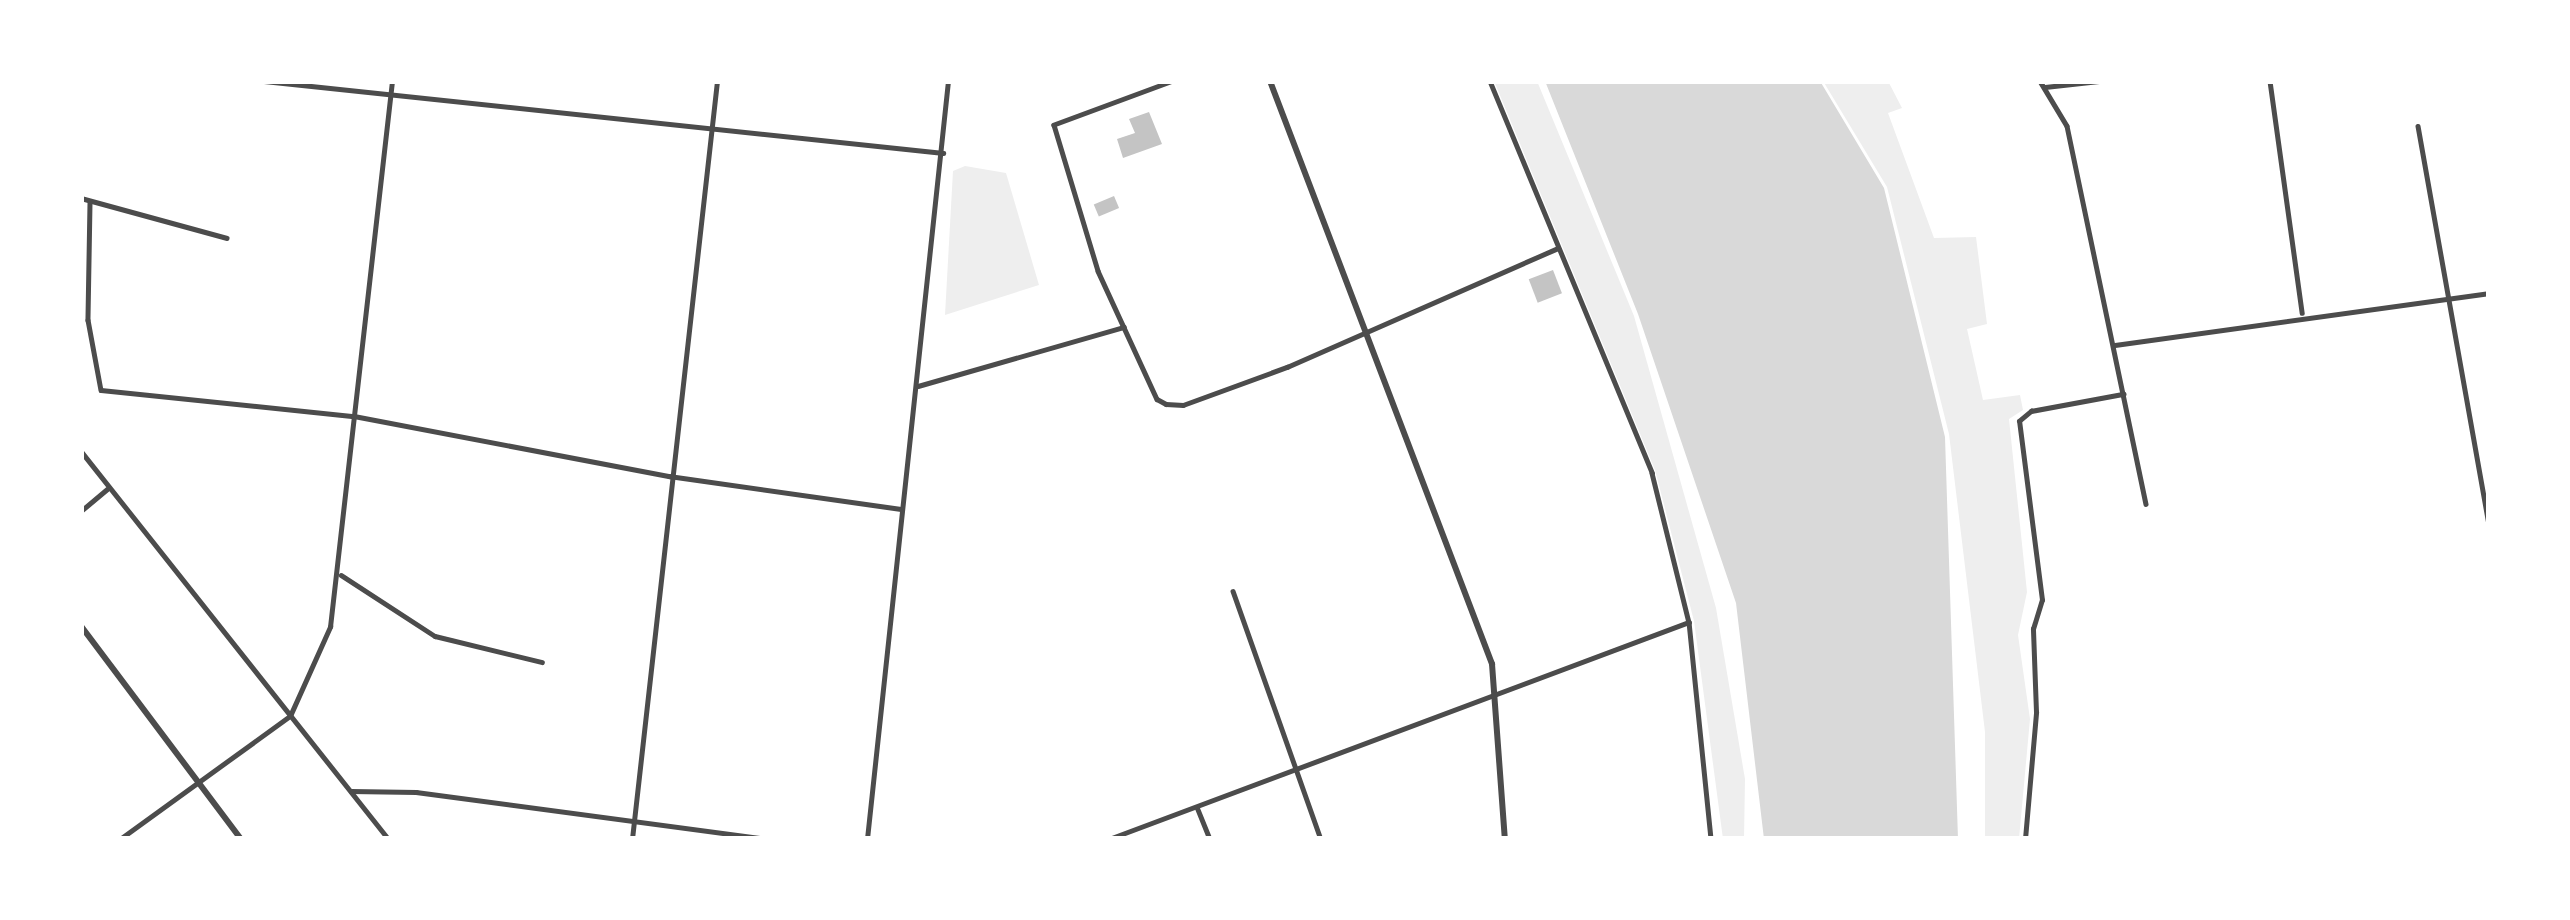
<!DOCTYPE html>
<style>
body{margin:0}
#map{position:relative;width:2570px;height:920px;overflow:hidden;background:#fff;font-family:"IBM Plex Sans",sans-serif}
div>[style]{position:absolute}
.green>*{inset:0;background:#eee}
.water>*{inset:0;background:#d9d9d9}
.building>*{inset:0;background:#c4c4c4;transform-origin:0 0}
.minor>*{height:4.5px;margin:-2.25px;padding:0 2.25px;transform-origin:2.25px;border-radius:2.25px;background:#4c4c4c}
.tertiary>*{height:6px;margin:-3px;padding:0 3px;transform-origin:3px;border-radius:3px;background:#4c4c4c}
span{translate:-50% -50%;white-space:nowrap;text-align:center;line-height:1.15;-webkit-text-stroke:9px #fff;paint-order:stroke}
.frame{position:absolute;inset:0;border:84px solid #fff;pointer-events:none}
</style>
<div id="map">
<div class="green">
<div style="clip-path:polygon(1494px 81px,1537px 81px,1634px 316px,1716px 608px,1745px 779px,1744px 839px,1723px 839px,1694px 621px,1655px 470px)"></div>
<div style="clip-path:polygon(1823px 81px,1888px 81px,1902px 108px,1888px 113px,1934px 238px,1976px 237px,1987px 324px,1967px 329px,1983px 400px,2020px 395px,2023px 410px,2009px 419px,2027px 592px,2018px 635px,2030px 719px,2019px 839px,1985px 839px,1985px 732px,1949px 434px,1887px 187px)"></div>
<div style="clip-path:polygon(965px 166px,1006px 173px,1039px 285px,945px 315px,953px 171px)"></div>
</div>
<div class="water">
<div style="clip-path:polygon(1545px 81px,1820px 81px,1884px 188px,1945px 437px,1958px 839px,1764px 839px,1736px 603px,1638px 314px)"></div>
</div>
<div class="building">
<div style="clip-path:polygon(1149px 112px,1162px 144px,1123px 158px,1117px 139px,1135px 133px,1129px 119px)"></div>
<div style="left:1114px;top:196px;width:13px;height:22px;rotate:67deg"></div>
<div style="left:1553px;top:270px;width:25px;height:26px;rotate:69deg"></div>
</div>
<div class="minor">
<div style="left:264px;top:81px;width:683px;rotate:6.05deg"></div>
<div style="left:1173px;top:81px;width:127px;rotate:159.7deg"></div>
<div style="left:1054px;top:125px;width:152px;rotate:73.2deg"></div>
<div style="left:1098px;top:271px;width:141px;rotate:65.3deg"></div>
<div style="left:1157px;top:399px;width:10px;rotate:29deg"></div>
<div style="left:1166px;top:404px;width:17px;rotate:3deg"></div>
<div style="left:1183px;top:405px;width:111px;rotate:-20.1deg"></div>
<div style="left:1287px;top:367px;width:294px;rotate:-23.7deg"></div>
<div style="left:1490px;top:81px;width:424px;rotate:67.5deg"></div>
<div style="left:1652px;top:473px;width:154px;rotate:76.1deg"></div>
<div style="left:1689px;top:622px;width:218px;rotate:84.2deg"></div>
<div style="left:2040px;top:81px;width:52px;rotate:59deg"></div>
<div style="left:2067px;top:126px;width:386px;rotate:78.2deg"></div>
<div style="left:2270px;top:81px;width:234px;rotate:82.1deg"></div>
<div style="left:2045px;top:87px;width:54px;rotate:-6.3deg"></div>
<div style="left:2418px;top:126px;width:406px;rotate:79.9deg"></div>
<div style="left:81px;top:198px;width:151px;rotate:15.3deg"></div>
<div style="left:90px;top:203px;width:117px;rotate:91deg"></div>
<div style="left:88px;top:320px;width:71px;rotate:79.5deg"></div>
<div style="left:101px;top:390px;width:254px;rotate:5.9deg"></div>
<div style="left:354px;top:416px;width:321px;rotate:10.8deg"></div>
<div style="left:669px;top:476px;width:234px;rotate:8.1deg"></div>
<div style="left:2115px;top:345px;width:378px;rotate:-7.9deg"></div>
<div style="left:918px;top:386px;width:214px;rotate:-16deg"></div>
<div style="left:81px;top:451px;width:495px;rotate:51.6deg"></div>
<div style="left:81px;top:511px;width:34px;rotate:-40deg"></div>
<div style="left:341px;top:575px;width:112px;rotate:33deg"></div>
<div style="left:435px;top:636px;width:110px;rotate:13.7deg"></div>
<div style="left:1233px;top:591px;width:263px;rotate:70.5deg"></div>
<div style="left:351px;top:791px;width:65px;rotate:0.9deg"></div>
<div style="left:416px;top:792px;width:356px;rotate:7.6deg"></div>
<div style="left:1197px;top:807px;width:35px;rotate:68deg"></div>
<div style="left:120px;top:839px;width:210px;rotate:-35.9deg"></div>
<div style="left:290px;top:716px;width:98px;rotate:-65.8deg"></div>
<div style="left:330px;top:627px;width:550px;rotate:-83.52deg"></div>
<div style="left:632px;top:839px;width:763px;rotate:-83.6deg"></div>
<div style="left:867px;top:839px;width:762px;rotate:-83.9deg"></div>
<div style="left:1109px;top:839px;width:619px;rotate:-20.51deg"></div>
<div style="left:2025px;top:839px;width:127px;rotate:-85deg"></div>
<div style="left:2036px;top:712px;width:83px;rotate:-92.1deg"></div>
<div style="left:2033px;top:629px;width:30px;rotate:-73deg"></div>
<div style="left:2042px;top:600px;width:180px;rotate:-97.3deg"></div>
<div style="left:2019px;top:421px;width:16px;rotate:-40deg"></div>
<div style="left:2031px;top:411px;width:94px;rotate:-10.5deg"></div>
</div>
<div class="tertiary">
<div style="left:1270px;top:81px;width:624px;rotate:69.15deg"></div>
<div style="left:1492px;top:664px;width:175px;rotate:85.8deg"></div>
<div style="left:81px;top:626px;width:266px;rotate:53.1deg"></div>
</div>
<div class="frame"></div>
</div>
